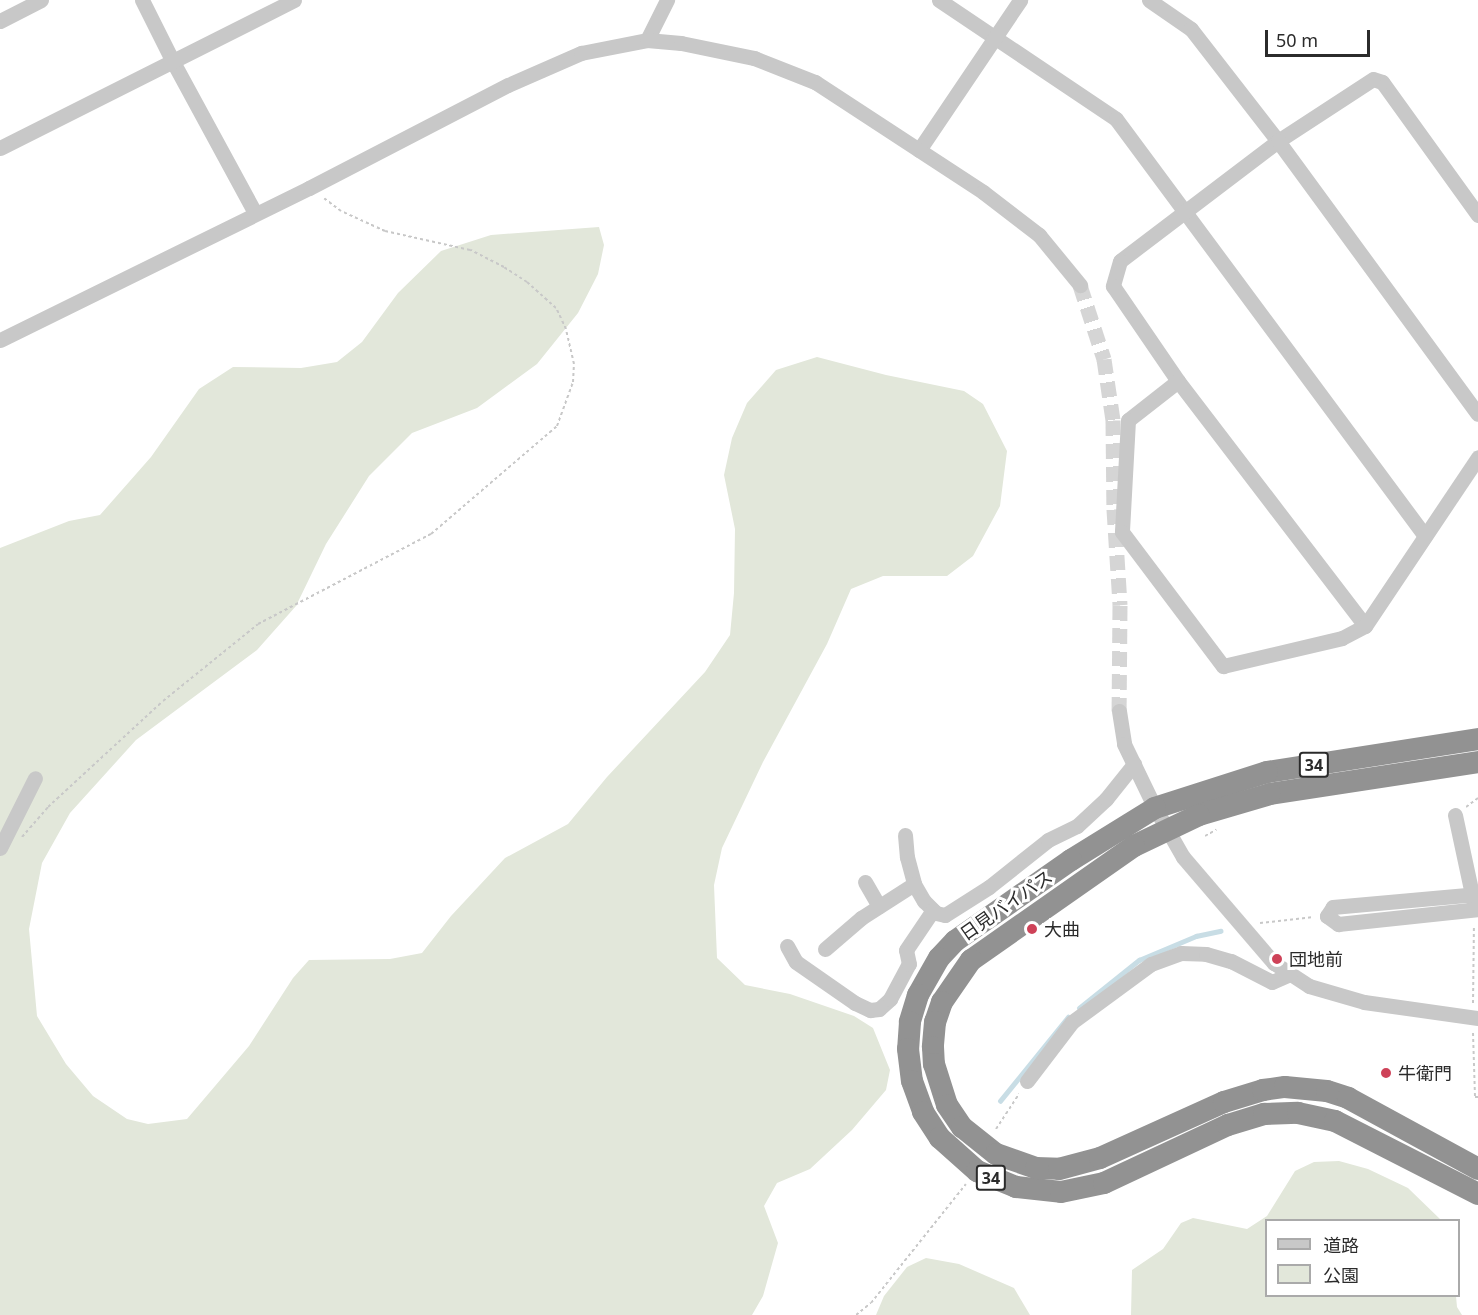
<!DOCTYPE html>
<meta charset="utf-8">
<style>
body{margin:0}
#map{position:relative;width:1478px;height:1315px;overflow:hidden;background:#fff;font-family:"Noto Sans","Noto Sans JP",sans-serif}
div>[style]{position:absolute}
.green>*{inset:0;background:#e2e7da}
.stream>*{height:4.5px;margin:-2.25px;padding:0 2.25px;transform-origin:2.25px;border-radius:2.25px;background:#c8dde5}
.minor-tunnel>*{height:15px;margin-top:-7.5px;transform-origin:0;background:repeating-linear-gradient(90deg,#d5d5d5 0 15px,transparent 0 23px)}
.path>*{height:2px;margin-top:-1px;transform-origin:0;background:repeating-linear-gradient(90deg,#c8c8c8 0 3px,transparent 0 6px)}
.minor>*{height:15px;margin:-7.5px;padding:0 7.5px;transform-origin:7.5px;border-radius:7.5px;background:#c8c8c8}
.highway>*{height:22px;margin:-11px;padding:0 11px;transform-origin:11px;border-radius:11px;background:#929292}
.dots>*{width:16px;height:16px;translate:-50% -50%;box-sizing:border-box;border:3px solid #fff;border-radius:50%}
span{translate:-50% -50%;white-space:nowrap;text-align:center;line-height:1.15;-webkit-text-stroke:6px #fff;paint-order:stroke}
.shield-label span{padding:2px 4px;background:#fff;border:2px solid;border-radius:4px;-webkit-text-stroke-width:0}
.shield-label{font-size:16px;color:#2b2b2b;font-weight:700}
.street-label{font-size:18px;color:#2b2b2b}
.poi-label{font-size:18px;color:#2b2b2b}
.left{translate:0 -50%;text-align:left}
.legend{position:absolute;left:1265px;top:1219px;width:195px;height:78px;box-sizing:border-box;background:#fff;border:2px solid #aaa;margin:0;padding:8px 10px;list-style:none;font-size:18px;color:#2b2b2b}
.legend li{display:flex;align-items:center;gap:12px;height:30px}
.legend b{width:30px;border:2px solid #aaa}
.scale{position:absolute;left:1265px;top:30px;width:105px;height:27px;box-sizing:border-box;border:3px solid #2b2b2b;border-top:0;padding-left:8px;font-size:18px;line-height:21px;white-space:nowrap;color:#2b2b2b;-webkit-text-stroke:4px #fff;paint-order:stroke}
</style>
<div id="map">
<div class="green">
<div style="clip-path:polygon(599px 227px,604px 245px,598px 274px,578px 313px,537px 364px,477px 408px,412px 433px,369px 476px,326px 544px,296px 606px,257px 650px,136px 740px,70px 813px,42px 863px,29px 929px,37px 1016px,66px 1064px,93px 1096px,127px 1119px,148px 1124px,187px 1119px,249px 1046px,293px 978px,309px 960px,390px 959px,422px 953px,451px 916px,505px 858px,568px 824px,607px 777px,705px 672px,730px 635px,734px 593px,735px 529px,724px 475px,732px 438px,747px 403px,776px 370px,817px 357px,886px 375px,964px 391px,983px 404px,1007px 451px,1000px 506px,973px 556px,947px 576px,883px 576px,851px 589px,827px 644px,763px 762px,722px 848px,714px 885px,717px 958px,745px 985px,790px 994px,854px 1016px,873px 1028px,890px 1070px,886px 1090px,852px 1130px,810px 1169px,777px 1183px,764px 1206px,778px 1243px,763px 1296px,752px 1315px,0 1315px,0 548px,69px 521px,100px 515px,151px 457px,199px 389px,233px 367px,301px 368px,337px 362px,362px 342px,398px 293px,441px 251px,491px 235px)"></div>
<div style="clip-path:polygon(1339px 1161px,1368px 1169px,1408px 1188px,1441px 1220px,1266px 1220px,1266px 1296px,1456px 1296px,1457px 1307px,1462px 1315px,1131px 1315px,1132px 1270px,1163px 1249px,1181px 1223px,1193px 1218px,1247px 1229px,1267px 1216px,1295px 1171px,1314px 1162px)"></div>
<div style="clip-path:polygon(926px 1258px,959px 1264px,1014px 1288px,1030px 1315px,876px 1315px,884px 1296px,907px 1267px)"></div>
</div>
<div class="stream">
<div style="left:1079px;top:1008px;width:77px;rotate:-38.7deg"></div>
<div style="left:1139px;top:960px;width:62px;rotate:-22.8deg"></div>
<div style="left:1196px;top:936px;width:25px;rotate:-12deg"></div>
<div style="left:1000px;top:1101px;width:108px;rotate:-51deg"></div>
</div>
<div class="minor-tunnel">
<div style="left:1080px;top:285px;width:78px;rotate:72deg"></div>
<div style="left:1104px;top:359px;width:62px;rotate:81.6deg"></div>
<div style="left:1113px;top:420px;width:89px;rotate:89.4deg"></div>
<div style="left:1114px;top:509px;width:96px;rotate:86.4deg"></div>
<div style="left:1120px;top:605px;width:106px;rotate:90.5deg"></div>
</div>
<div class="path">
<div style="left:1466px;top:807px;width:15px;rotate:-37deg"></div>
<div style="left:1205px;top:836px;width:13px;rotate:-29deg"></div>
<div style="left:22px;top:837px;width:40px;rotate:-49deg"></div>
<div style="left:48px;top:807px;width:156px;rotate:-42.7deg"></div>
<div style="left:163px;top:701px;width:122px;rotate:-39deg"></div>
<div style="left:258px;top:624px;width:195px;rotate:-27.5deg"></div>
<div style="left:431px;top:534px;width:166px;rotate:-40.6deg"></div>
<div style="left:557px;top:426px;width:47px;rotate:-70deg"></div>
<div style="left:573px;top:382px;width:18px;rotate:-87deg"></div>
<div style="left:574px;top:364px;width:36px;rotate:-103deg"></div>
<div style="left:566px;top:329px;width:23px;rotate:-115deg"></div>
<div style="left:556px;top:308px;width:39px;rotate:-138deg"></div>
<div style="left:527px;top:282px;width:27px;rotate:-147deg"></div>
<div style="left:504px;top:267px;width:38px;rotate:-153deg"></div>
<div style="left:470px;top:250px;width:87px;rotate:-167.4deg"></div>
<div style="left:385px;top:231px;width:48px;rotate:-155.6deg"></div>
<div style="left:341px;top:211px;width:21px;rotate:-143deg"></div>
<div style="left:1260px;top:923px;width:54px;rotate:-6.3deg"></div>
<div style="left:1473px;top:1003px;width:78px;rotate:-89.3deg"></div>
<div style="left:1473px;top:1033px;width:64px;rotate:88.2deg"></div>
<div style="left:1475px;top:1097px;width:3px"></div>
<div style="left:996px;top:1129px;width:42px;rotate:-56.7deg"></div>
<div style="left:856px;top:1315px;width:19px;rotate:-39deg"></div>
<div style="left:871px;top:1303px;width:152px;rotate:-51.4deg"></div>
</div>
<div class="minor">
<div style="left:142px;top:0;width:67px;rotate:63.4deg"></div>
<div style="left:172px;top:60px;width:174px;rotate:61.5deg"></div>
<div style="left:939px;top:0;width:213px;rotate:33.9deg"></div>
<div style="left:1116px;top:119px;width:519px;rotate:53.46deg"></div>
<div style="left:1149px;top:0;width:51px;rotate:34.6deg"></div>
<div style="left:1191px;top:29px;width:142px;rotate:52.2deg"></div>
<div style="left:1278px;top:141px;width:198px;rotate:142.8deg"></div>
<div style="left:1120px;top:261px;width:26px;rotate:106deg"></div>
<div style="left:1113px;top:286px;width:115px;rotate:55.6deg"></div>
<div style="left:1178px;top:381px;width:308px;rotate:52.6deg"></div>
<div style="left:0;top:21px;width:46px;rotate:-27.1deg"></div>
<div style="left:647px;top:40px;width:45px;rotate:-63.4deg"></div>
<div style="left:0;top:148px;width:329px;rotate:-26.7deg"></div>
<div style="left:919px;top:150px;width:181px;rotate:-56deg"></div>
<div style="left:1478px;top:215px;width:164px;rotate:-125.8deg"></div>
<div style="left:1382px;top:82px;width:9px;rotate:-162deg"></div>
<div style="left:1373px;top:79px;width:113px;rotate:146.9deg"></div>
<div style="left:1278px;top:141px;width:338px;rotate:53.8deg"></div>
<div style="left:0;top:340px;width:344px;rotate:-26.2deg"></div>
<div style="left:309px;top:188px;width:224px;rotate:-27.4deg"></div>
<div style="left:508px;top:85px;width:80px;rotate:-23.7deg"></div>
<div style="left:581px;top:53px;width:67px;rotate:-11.1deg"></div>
<div style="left:647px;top:40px;width:34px;rotate:5deg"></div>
<div style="left:681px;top:43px;width:75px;rotate:11.6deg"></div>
<div style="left:754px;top:58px;width:66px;rotate:21.5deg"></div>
<div style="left:815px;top:82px;width:201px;rotate:33.2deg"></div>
<div style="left:983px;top:192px;width:71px;rotate:37.5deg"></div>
<div style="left:1039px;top:235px;width:65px;rotate:50.6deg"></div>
<div style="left:1178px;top:381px;width:63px;rotate:142deg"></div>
<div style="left:1128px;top:420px;width:112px;rotate:93.1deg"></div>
<div style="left:1122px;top:532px;width:168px;rotate:53deg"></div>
<div style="left:1223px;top:666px;width:122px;rotate:-13.2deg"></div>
<div style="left:1342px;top:638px;width:26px;rotate:-28deg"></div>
<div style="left:1365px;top:626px;width:203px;rotate:-56.2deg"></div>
<div style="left:1119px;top:711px;width:33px;rotate:81deg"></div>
<div style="left:1124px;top:744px;width:71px;rotate:64.2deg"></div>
<div style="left:1155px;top:808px;width:56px;rotate:60.3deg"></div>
<div style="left:1183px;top:857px;width:140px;rotate:49.4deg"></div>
<div style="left:1274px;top:963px;width:42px;rotate:33.3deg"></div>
<div style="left:1309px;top:986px;width:57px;rotate:16.2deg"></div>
<div style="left:1364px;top:1002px;width:115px;rotate:8deg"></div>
<div style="left:1455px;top:815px;width:91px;rotate:77.9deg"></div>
<div style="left:905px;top:835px;width:22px;rotate:85deg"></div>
<div style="left:907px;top:857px;width:28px;rotate:75deg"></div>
<div style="left:914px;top:884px;width:20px;rotate:60deg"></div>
<div style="left:924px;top:901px;width:17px;rotate:45deg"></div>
<div style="left:936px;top:913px;width:9px;rotate:13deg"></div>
<div style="left:945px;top:915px;width:52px;rotate:-32.5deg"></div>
<div style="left:989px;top:887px;width:75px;rotate:-38.5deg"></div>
<div style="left:1048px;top:840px;width:32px;rotate:-26deg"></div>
<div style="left:1077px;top:826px;width:40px;rotate:-43deg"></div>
<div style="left:1106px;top:799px;width:45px;rotate:-51.3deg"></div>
<div style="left:0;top:848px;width:78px;rotate:-63.4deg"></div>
<div style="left:865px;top:882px;width:28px;rotate:60deg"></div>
<div style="left:1478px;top:894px;width:146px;rotate:174.9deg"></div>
<div style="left:1333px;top:907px;width:11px;rotate:124deg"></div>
<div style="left:1327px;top:916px;width:14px;rotate:36deg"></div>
<div style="left:1338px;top:924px;width:141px;rotate:-6.1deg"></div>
<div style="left:787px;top:946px;width:18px;rotate:61deg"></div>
<div style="left:796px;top:962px;width:72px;rotate:34.8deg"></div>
<div style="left:855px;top:1003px;width:17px;rotate:25deg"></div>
<div style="left:870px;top:1010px;width:9px;rotate:-6deg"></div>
<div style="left:879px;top:1009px;width:15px;rotate:-42deg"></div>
<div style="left:890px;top:999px;width:40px;rotate:-62deg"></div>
<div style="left:909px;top:964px;width:14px;rotate:-102deg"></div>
<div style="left:906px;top:950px;width:48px;rotate:-56deg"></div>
<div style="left:825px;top:949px;width:48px;rotate:-40.7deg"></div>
<div style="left:861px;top:918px;width:63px;rotate:-32.7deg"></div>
<div style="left:1027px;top:1081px;width:74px;rotate:-52.7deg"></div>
<div style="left:1072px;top:1022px;width:98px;rotate:-36.3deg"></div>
<div style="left:1151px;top:964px;width:32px;rotate:-20deg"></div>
<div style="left:1181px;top:953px;width:25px;rotate:2deg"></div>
<div style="left:1206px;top:954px;width:26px;rotate:16deg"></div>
<div style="left:1231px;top:961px;width:46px;rotate:27.1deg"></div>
<div style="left:1272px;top:982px;width:20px;rotate:-24deg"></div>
</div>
<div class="highway">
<div style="left:1478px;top:739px;width:214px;rotate:171.1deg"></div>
<div style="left:1267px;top:772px;width:118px;rotate:162.2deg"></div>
<div style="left:1155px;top:808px;width:99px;rotate:148.2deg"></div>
<div style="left:1071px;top:860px;width:141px;rotate:145.1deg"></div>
<div style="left:955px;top:941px;width:23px;rotate:133deg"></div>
<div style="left:939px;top:958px;width:43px;rotate:119.6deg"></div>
<div style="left:918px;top:995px;width:28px;rotate:107deg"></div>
<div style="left:910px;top:1022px;width:27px;rotate:94deg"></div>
<div style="left:908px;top:1049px;width:32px;rotate:83deg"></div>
<div style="left:912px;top:1081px;width:33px;rotate:70deg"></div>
<div style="left:923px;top:1112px;width:31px;rotate:57deg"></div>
<div style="left:940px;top:1138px;width:50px;rotate:41.7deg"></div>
<div style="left:977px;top:1171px;width:42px;rotate:22.3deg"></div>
<div style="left:1016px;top:1187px;width:45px;rotate:6.3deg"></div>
<div style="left:1061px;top:1192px;width:44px;rotate:-11.8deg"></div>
<div style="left:1104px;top:1183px;width:137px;rotate:-25.1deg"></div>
<div style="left:1228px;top:1125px;width:38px;rotate:-17deg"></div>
<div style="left:1264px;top:1114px;width:34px;rotate:-2deg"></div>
<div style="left:1298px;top:1113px;width:38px;rotate:12deg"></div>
<div style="left:1335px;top:1121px;width:161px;rotate:27deg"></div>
<div style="left:1478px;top:762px;width:210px;rotate:171.3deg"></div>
<div style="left:1270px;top:794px;width:74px;rotate:163.5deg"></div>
<div style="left:1199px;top:815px;width:72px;rotate:154.5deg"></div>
<div style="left:1134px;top:846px;width:199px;rotate:145deg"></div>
<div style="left:971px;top:960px;width:51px;rotate:124.6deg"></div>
<div style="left:942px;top:1002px;width:21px;rotate:109deg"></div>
<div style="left:935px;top:1022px;width:25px;rotate:95deg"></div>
<div style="left:933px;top:1047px;width:17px;rotate:87deg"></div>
<div style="left:934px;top:1064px;width:43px;rotate:72.4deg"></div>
<div style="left:947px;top:1105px;width:27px;rotate:56deg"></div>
<div style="left:962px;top:1127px;width:43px;rotate:38.5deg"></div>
<div style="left:996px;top:1154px;width:42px;rotate:19.3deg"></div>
<div style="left:1036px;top:1168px;width:23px;rotate:2deg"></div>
<div style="left:1059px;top:1169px;width:42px;rotate:-15deg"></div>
<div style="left:1100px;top:1158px;width:136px;rotate:-24.3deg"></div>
<div style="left:1224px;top:1102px;width:41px;rotate:-17.1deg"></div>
<div style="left:1263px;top:1090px;width:22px;rotate:-8deg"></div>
<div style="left:1285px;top:1087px;width:42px;rotate:5.4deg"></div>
<div style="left:1327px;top:1091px;width:22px;rotate:18deg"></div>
<div style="left:1348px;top:1098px;width:148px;rotate:28.6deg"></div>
</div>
<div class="dots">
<div style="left:1032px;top:929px;background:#ce4258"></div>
<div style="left:1277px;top:959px;background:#ce4258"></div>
<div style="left:1386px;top:1073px;background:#ce4258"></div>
</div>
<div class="shield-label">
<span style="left:1314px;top:765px">34</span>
<span style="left:991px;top:1178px">34</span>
</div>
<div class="street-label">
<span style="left:1006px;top:905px;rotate:-35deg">日見バイパス</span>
</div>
<div class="poi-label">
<span class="left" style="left:1044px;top:929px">大曲</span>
<span class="left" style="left:1289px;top:959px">団地前</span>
<span class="left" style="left:1398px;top:1073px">牛衛門</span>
</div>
<ul class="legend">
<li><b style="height:8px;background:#c8c8c8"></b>道路</li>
<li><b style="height:16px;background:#e2e7da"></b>公園</li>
</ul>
<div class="scale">50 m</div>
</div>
